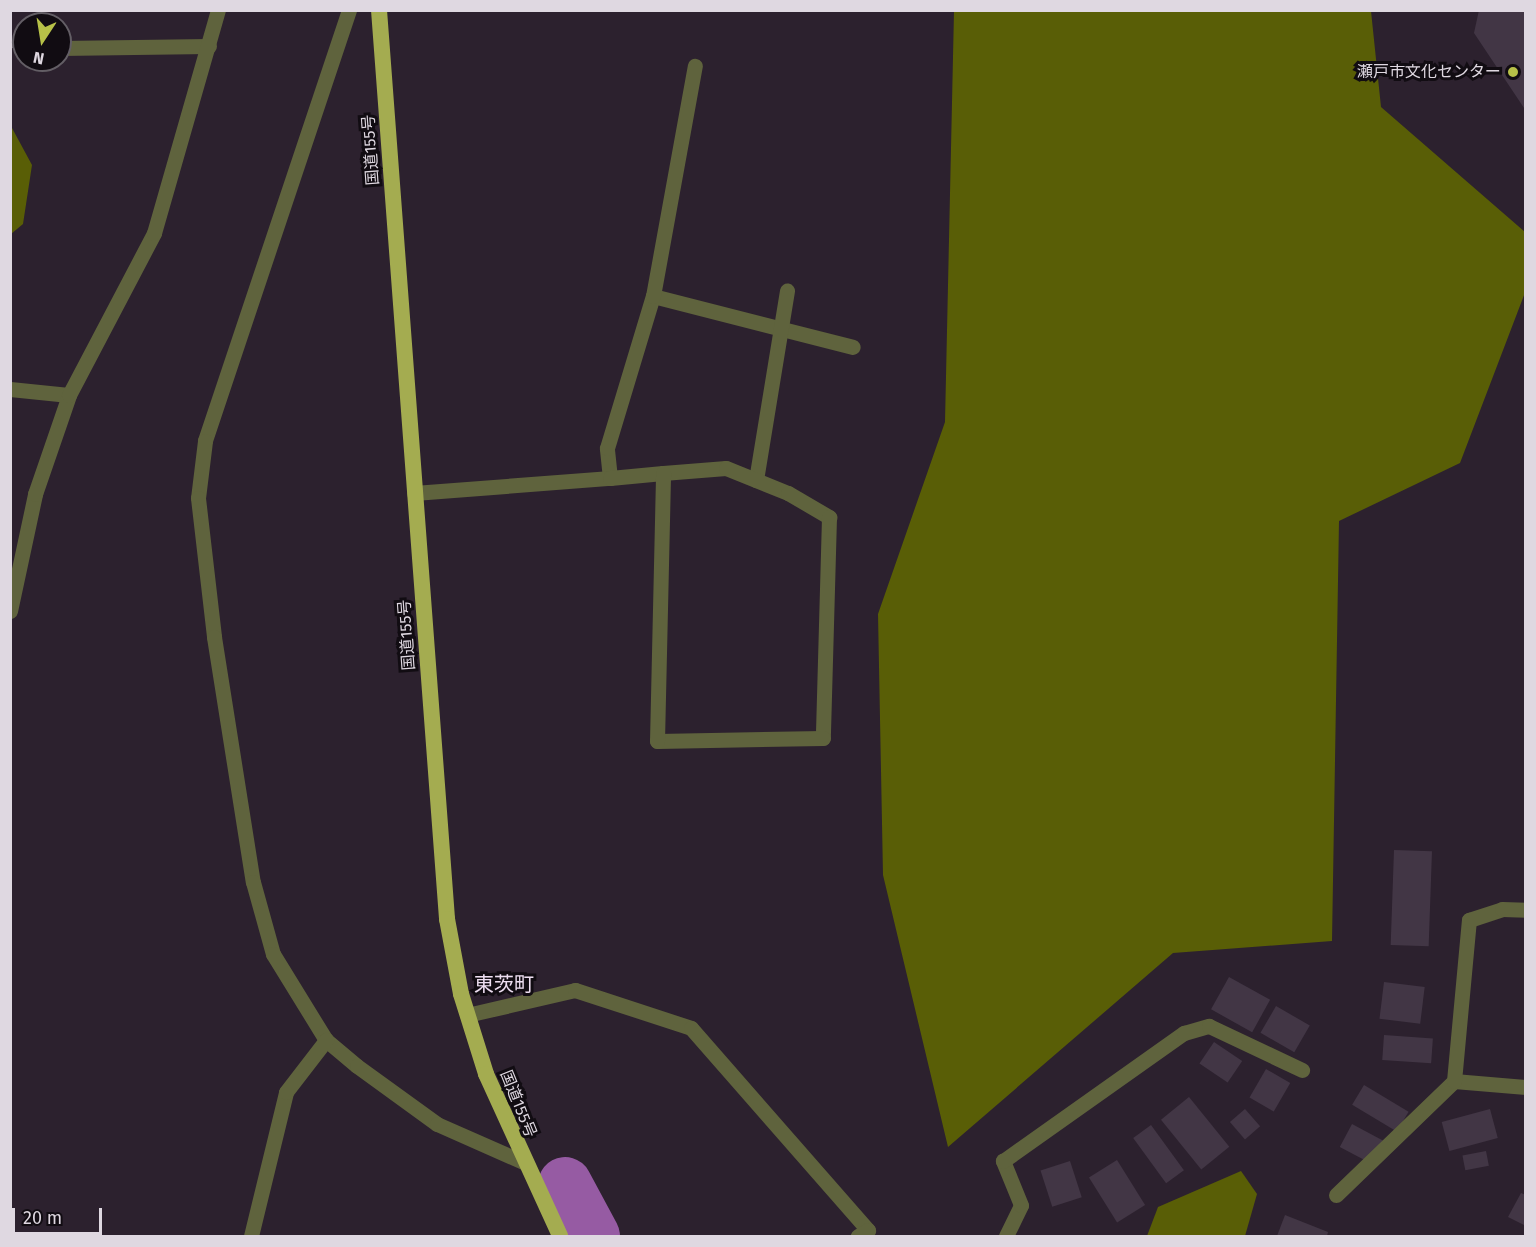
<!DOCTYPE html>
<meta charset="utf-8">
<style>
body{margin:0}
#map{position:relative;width:1536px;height:1247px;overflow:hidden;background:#2c212e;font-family:"Fira Sans","Noto Sans JP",sans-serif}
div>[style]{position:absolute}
.forest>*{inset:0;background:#595e06}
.river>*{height:54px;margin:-27px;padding:0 27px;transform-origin:27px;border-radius:27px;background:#965ba3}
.building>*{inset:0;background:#423645;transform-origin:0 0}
.path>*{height:4px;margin-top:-2px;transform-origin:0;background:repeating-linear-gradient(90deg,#817883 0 4.5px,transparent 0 9px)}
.minor>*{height:15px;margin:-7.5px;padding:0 7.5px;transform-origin:7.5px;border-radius:7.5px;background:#5f633d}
.trunk>*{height:16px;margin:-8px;padding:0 8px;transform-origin:8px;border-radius:8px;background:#a4ac50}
.dots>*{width:16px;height:16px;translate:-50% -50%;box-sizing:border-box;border:3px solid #110c12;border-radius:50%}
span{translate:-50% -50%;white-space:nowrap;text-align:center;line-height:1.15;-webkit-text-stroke:6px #110c12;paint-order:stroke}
.poi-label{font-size:16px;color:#dfd8e1}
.right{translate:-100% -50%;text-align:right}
.street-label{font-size:16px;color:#dfd8e1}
.quarter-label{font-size:20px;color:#eddef1}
.frame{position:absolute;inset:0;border:12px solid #dfd8e1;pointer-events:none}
.north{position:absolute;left:12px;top:12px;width:60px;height:60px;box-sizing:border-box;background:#110c12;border:2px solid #635e65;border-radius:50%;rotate:192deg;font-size:16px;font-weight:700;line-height:24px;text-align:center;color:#dfd8e1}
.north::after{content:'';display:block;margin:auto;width:21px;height:27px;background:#b7c148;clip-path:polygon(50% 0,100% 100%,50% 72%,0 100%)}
.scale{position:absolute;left:12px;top:1208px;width:90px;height:27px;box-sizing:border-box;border:3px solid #dfd8e1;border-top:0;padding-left:8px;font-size:18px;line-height:21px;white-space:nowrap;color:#dfd8e1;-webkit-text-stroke:4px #110c12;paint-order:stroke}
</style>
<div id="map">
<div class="forest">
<div style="clip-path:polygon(954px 11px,1371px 11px,1381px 107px,1525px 232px,1526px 290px,1460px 463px,1339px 521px,1332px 941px,1173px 953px,948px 1147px,883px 875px,878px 614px,945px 422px)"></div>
<div style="clip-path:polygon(11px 64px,12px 128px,32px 165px,23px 224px,11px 234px)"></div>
<div style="clip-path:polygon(1241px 1171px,1257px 1194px,1245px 1236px,1147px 1236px,1158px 1207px)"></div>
</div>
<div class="river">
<div style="left:565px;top:1184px;width:59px;rotate:61.7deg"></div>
</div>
<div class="building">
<div style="clip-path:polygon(1479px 10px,1526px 10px,1526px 111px,1474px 33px)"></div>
<div style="left:1394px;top:850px;width:38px;height:95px;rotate:2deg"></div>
<div style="left:1229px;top:977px;width:47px;height:37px;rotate:29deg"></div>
<div style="left:1384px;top:982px;width:41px;height:37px;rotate:7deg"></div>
<div style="left:1276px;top:1006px;width:39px;height:31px;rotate:30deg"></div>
<div style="left:1384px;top:1035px;width:49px;height:25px;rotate:4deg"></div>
<div style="left:1214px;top:1042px;width:34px;height:26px;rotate:34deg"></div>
<div style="left:1266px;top:1069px;width:28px;height:33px;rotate:30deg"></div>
<div style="left:1364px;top:1085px;width:52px;height:23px;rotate:31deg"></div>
<div style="left:1189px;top:1097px;width:64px;height:36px;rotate:51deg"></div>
<div style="left:1245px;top:1109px;width:23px;height:20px;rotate:49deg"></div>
<div style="left:1490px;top:1109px;width:30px;height:50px;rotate:75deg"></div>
<div style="left:1352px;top:1124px;width:36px;height:26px;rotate:28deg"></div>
<div style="left:1151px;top:1125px;width:56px;height:22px;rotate:54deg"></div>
<div style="left:1486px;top:1151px;width:15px;height:24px;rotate:79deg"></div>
<div style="left:1117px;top:1160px;width:53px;height:33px;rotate:58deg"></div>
<div style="left:1070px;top:1161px;width:38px;height:31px;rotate:72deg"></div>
<div style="clip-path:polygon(1521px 1193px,1526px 1195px,1526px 1226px,1508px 1217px)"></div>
<div style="clip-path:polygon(1285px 1215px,1328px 1232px,1327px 1236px,1277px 1236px)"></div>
</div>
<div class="path">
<div style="left:10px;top:46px;width:14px"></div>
</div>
<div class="minor">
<div style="left:349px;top:10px;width:454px;rotate:108.5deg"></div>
<div style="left:205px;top:441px;width:57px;rotate:97deg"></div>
<div style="left:198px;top:498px;width:140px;rotate:83.4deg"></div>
<div style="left:214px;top:637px;width:248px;rotate:81deg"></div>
<div style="left:253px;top:882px;width:75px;rotate:74.5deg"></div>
<div style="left:273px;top:954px;width:101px;rotate:58.4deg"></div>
<div style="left:326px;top:1040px;width:40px;rotate:40deg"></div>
<div style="left:357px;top:1066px;width:99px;rotate:35.9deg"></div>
<div style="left:437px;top:1124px;width:94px;rotate:23.8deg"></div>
<div style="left:60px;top:48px;width:149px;rotate:-0.8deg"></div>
<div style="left:653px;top:296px;width:206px;rotate:14.3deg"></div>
<div style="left:10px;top:389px;width:59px;rotate:5.8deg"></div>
<div style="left:610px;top:478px;width:30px;rotate:-96deg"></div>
<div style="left:607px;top:448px;width:159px;rotate:-73.2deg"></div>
<div style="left:653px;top:296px;width:234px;rotate:-79.7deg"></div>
<div style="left:756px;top:480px;width:192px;rotate:-80.7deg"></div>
<div style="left:414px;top:493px;width:197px;rotate:-4.4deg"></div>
<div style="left:610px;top:478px;width:53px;rotate:-5.4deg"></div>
<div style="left:663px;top:473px;width:63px;rotate:-4.5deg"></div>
<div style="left:726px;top:468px;width:67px;rotate:22deg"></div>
<div style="left:788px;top:493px;width:48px;rotate:30.3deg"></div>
<div style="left:829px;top:517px;width:221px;rotate:91.6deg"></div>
<div style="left:823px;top:738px;width:166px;rotate:179deg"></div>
<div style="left:657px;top:741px;width:268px;rotate:-88.7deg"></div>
<div style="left:10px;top:611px;width:120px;rotate:-77.9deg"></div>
<div style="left:35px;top:494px;width:105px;rotate:-71deg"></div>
<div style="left:69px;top:395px;width:183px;rotate:-62.3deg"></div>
<div style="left:154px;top:233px;width:232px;rotate:-74deg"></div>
<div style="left:467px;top:1015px;width:111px;rotate:-13deg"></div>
<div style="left:575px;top:990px;width:122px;rotate:18.1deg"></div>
<div style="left:691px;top:1028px;width:269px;rotate:48.8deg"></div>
<div style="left:868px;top:1230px;width:12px;rotate:149deg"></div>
<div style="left:1454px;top:1081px;width:72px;rotate:4.8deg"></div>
<div style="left:1336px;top:1195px;width:164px;rotate:-44deg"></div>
<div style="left:1454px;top:1081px;width:162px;rotate:-84.7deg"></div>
<div style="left:1469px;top:920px;width:35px;rotate:-18deg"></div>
<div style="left:1502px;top:909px;width:24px;rotate:2deg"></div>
<div style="left:251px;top:1236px;width:148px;rotate:-76.3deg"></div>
<div style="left:286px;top:1092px;width:66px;rotate:-52.4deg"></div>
<div style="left:1006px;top:1236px;width:34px;rotate:-64deg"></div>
<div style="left:1021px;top:1205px;width:48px;rotate:-112.2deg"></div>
<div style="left:1003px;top:1161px;width:222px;rotate:-35.3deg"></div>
<div style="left:1184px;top:1033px;width:26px;rotate:-16deg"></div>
<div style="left:1209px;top:1026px;width:103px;rotate:25.3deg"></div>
</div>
<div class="trunk">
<div style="left:379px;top:10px;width:912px;rotate:85.72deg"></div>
<div style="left:447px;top:919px;width:76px;rotate:79.4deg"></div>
<div style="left:461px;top:994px;width:84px;rotate:72.6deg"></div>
<div style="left:486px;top:1074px;width:178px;rotate:65.4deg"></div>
</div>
<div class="dots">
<div style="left:1513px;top:72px;background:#b7c148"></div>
</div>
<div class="poi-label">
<span class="right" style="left:1501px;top:72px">瀬戸市文化センター</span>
</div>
<div class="street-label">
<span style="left:371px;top:150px;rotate:-94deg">国道155号</span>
<span style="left:407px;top:635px;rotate:-94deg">国道155号</span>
<span style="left:518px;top:1104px;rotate:68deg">国道155号</span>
</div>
<div class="quarter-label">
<span style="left:504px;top:984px">東茨町</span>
</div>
<div class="frame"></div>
<div class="north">N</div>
<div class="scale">20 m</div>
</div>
